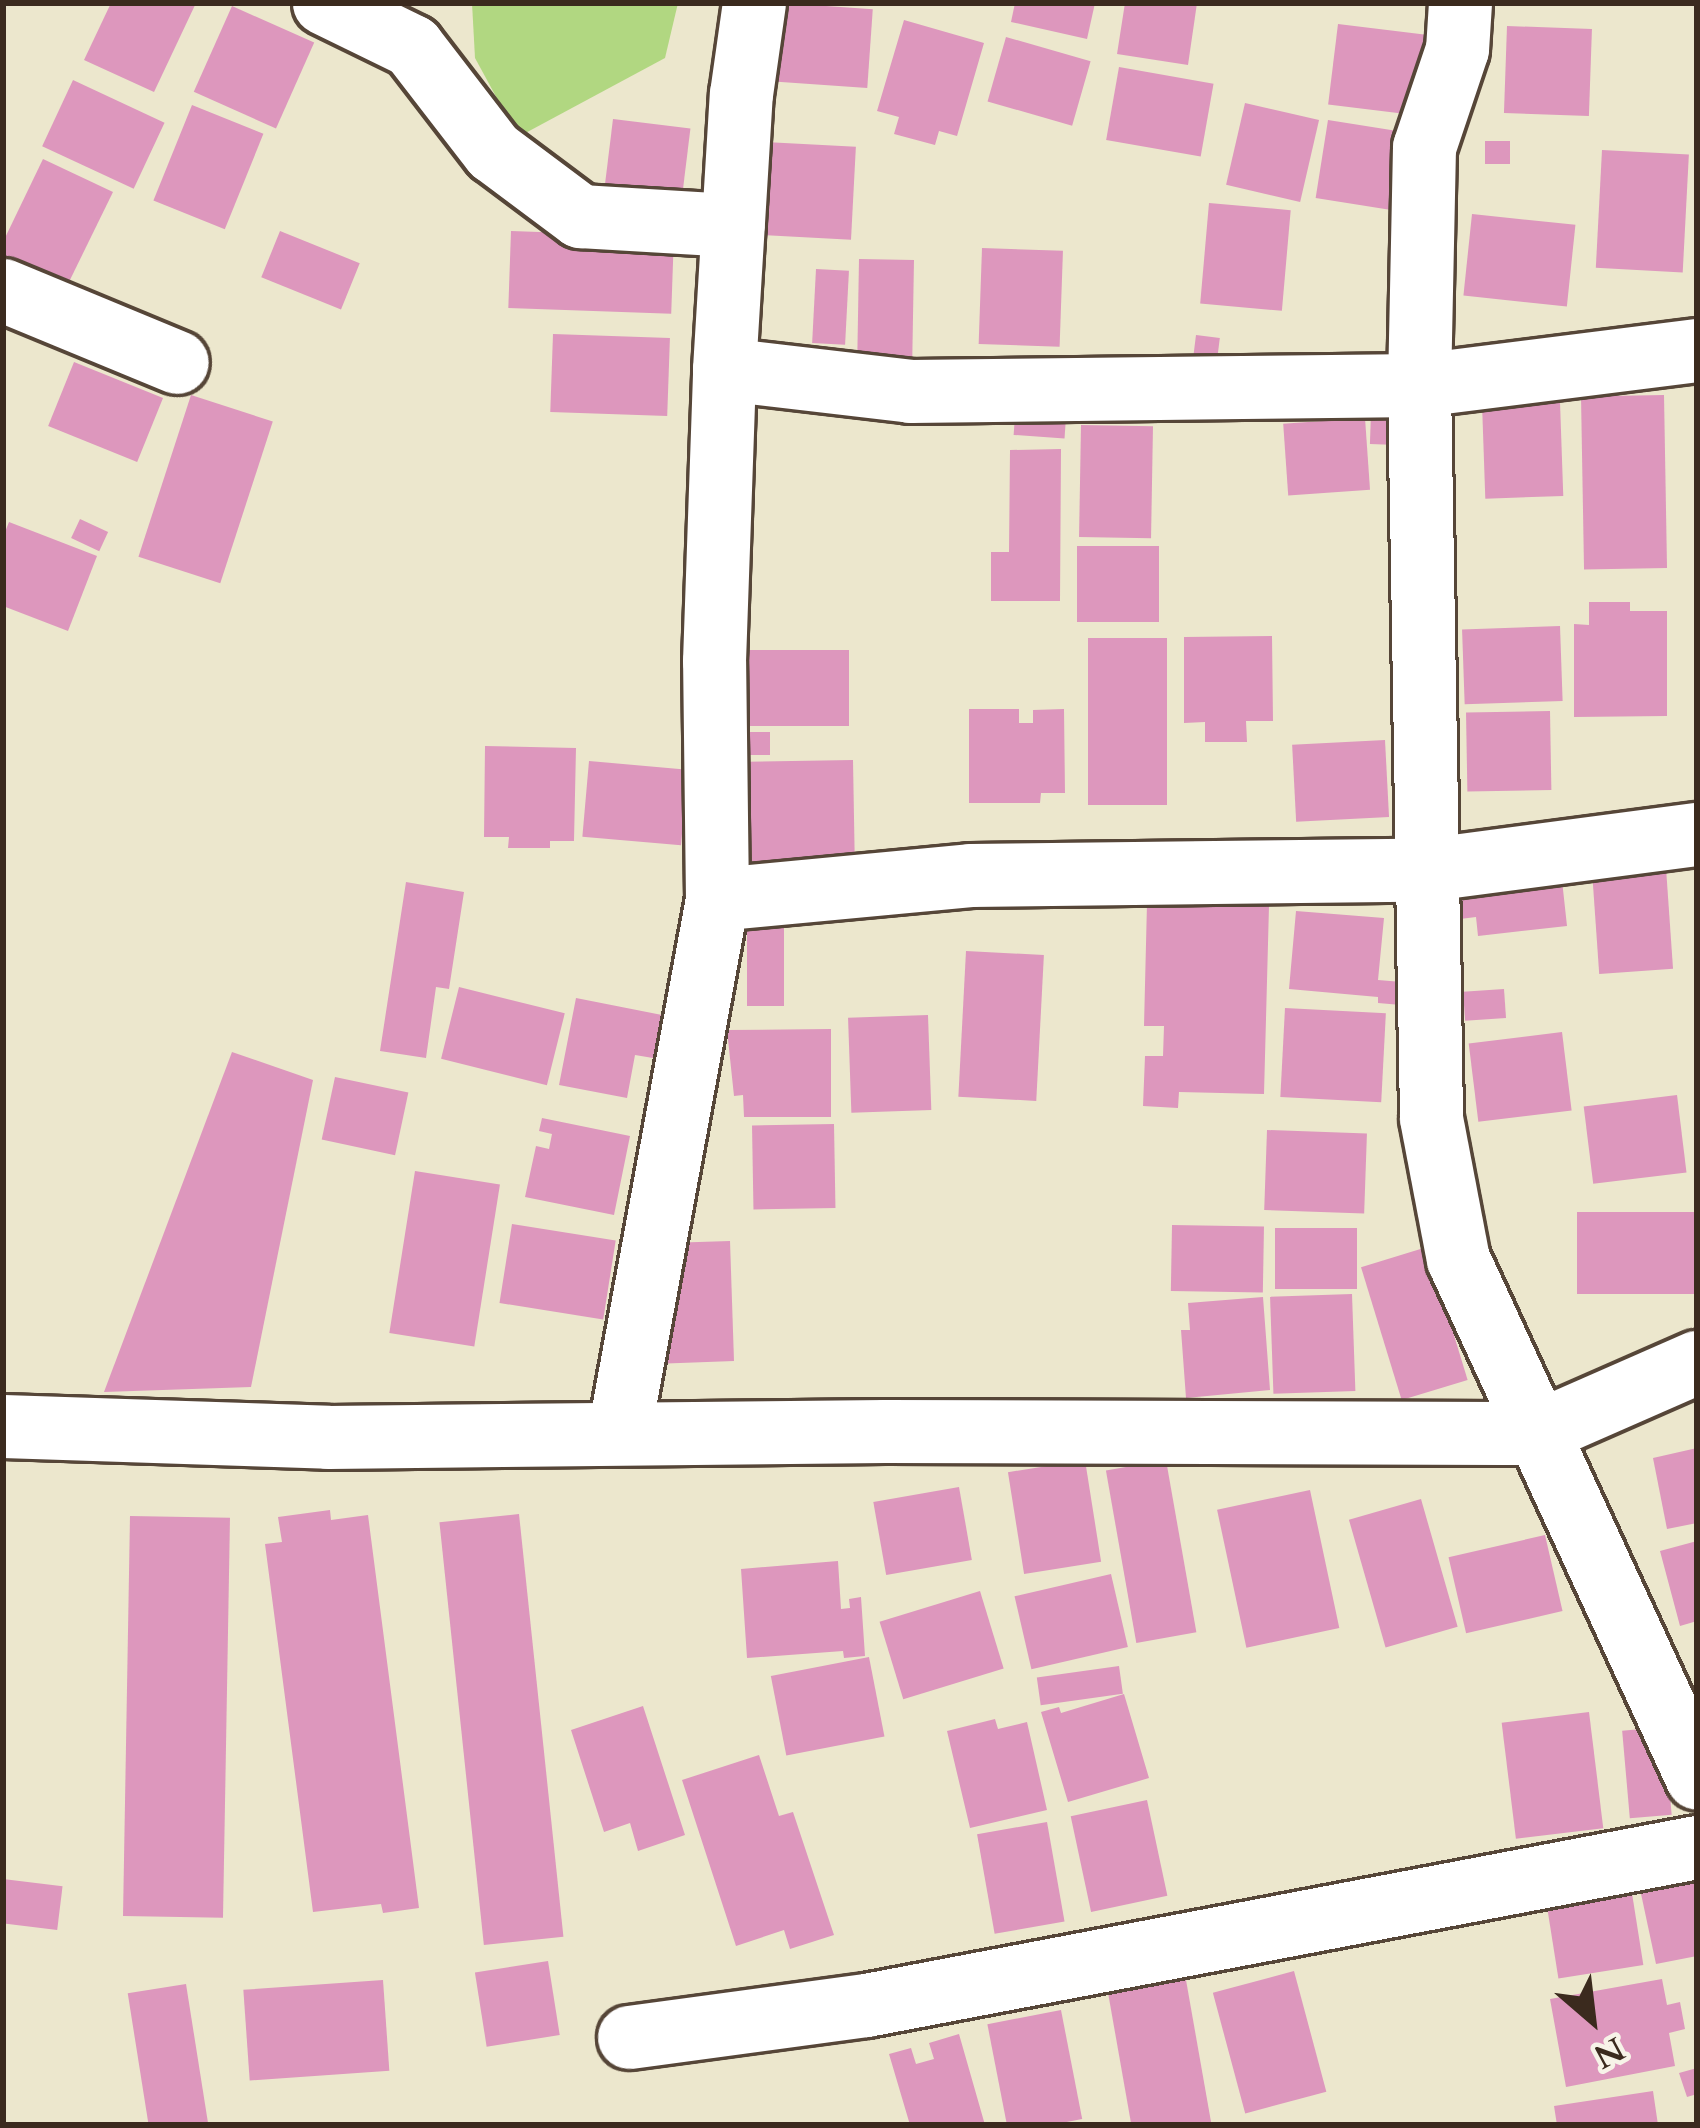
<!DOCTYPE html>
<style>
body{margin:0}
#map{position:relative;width:1700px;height:2128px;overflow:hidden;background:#ece7cd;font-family:Cardo,serif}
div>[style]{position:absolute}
.green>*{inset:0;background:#b1d781}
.building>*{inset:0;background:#dd97bd;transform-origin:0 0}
.roads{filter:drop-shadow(3px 0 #564638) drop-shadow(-3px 0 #564638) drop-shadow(0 3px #564638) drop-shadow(0 -3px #564638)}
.minor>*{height:63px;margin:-31.5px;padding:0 31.5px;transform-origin:31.5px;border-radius:31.5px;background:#fff}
span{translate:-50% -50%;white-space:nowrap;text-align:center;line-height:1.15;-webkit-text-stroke:9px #f7f3e8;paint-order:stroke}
.frame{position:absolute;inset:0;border:6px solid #3b2a1e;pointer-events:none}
.north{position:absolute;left:1532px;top:1960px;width:120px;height:120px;-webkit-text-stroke:9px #f7f3e8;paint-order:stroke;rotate:152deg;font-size:33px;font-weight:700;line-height:48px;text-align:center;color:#3b2a1e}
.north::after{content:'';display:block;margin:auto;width:42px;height:54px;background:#3b2a1e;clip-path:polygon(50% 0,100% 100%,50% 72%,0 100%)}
</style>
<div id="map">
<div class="green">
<div style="clip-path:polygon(472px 3px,678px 3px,665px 58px,518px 137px,475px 58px)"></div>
</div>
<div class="building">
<div style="clip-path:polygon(111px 3px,196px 3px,154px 92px,84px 60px)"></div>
<div style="left:783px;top:3px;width:90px;height:79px;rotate:4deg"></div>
<div style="clip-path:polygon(1015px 3px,1095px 3px,1087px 39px,1011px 22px)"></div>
<div style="clip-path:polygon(1125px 3px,1197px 3px,1188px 65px,1117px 54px)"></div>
<div style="left:232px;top:6px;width:90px;height:94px;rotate:24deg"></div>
<div style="clip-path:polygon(904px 20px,984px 43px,957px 136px,939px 131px,935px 145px,894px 134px,899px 117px,877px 111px)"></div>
<div style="left:1338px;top:24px;width:97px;height:81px;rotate:7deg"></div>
<div style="left:1507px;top:26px;width:85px;height:87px;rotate:2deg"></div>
<div style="left:1006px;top:37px;width:88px;height:67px;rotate:16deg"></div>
<div style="left:1119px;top:67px;width:96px;height:74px;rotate:10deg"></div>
<div style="left:73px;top:80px;width:101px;height:73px;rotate:25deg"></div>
<div style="left:1245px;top:103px;width:76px;height:84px;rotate:13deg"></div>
<div style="left:192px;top:105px;width:77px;height:103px;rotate:22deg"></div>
<div style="left:613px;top:119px;width:78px;height:77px;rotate:7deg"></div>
<div style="left:1328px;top:120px;width:94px;height:79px;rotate:9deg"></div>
<div style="left:1510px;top:141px;width:23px;height:25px;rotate:90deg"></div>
<div style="left:765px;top:142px;width:91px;height:93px;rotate:3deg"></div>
<div style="left:1602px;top:150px;width:87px;height:118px;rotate:3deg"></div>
<div style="clip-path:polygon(43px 159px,113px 192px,67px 286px,3px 256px,3px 242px)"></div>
<div style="left:1209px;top:203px;width:82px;height:101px;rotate:5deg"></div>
<div style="left:1472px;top:214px;width:104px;height:82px;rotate:6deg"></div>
<div style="left:280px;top:231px;width:86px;height:50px;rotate:22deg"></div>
<div style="left:511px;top:231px;width:163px;height:77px;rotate:2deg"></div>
<div style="left:982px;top:248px;width:81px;height:96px;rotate:2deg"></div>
<div style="left:859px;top:259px;width:55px;height:109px;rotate:1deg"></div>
<div style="left:816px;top:269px;width:33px;height:74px;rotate:3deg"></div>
<div style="left:553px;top:334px;width:117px;height:78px;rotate:2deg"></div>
<div style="left:1196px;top:335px;width:24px;height:23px;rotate:7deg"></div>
<div style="left:74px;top:362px;width:96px;height:69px;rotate:22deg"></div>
<div style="left:191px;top:395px;width:86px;height:170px;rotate:18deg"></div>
<div style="left:1664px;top:395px;width:173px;height:83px;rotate:89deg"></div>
<div style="left:1016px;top:401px;width:51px;height:34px;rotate:4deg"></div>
<div style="left:1560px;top:402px;width:94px;height:78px;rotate:88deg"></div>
<div style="left:1371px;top:413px;width:34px;height:31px;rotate:2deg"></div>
<div style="left:1365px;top:418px;width:72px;height:82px;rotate:86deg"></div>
<div style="left:1081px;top:425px;width:72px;height:112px;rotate:1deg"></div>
<div style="clip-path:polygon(1061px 449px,1060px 601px,991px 601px,991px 552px,1009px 552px,1010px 450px)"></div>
<div style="left:80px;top:519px;width:31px;height:21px;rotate:25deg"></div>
<div style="clip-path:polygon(9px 522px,97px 556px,68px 631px,3px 606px,3px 537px)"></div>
<div style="left:1159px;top:546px;width:76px;height:82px;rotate:90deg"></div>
<div style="clip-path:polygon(1589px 602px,1630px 602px,1630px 611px,1667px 611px,1667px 716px,1574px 717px,1574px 624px,1589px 625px)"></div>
<div style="left:1560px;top:626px;width:75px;height:98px;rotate:88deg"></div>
<div style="clip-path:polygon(1272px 636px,1273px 721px,1246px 721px,1247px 742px,1205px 742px,1205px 722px,1184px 723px,1184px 637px)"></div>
<div style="left:1167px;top:638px;width:167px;height:79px;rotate:90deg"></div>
<div style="left:745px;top:650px;width:104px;height:76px"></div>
<div style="clip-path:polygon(969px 709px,1019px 709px,1019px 723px,1033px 723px,1033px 710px,1064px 709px,1065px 793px,1041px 793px,1040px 803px,969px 803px)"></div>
<div style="left:1550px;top:711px;width:79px;height:84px;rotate:89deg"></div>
<div style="left:741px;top:732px;width:29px;height:23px"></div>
<div style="left:1385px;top:740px;width:77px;height:93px;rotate:87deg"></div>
<div style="clip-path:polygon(485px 746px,576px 748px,574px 841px,550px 841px,550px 848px,508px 848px,509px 837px,484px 837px)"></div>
<div style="left:853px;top:760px;width:103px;height:107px;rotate:89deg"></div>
<div style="left:589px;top:761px;width:99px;height:76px;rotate:5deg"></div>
<div style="clip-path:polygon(1560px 862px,1567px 926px,1478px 936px,1476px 917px,1460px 919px,1457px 888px)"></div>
<div style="left:1666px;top:868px;width:101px;height:74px;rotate:86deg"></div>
<div style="clip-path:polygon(406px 882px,464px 892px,449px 989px,436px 987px,426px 1058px,380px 1051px)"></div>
<div style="clip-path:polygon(1147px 903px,1269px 906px,1264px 1094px,1179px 1092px,1178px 1108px,1143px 1106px,1145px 1056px,1163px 1056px,1164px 1026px,1144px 1026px)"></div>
<div style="clip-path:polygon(1296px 911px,1384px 918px,1378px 980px,1402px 982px,1401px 1005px,1378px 1003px,1378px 997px,1289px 989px)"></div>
<div style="left:747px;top:919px;width:37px;height:87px"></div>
<div style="left:966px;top:951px;width:78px;height:146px;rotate:3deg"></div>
<div style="left:459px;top:987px;width:109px;height:74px;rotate:14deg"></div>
<div style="left:1504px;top:989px;width:29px;height:41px;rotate:86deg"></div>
<div style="clip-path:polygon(576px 998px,662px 1015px,653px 1058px,635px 1055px,627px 1098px,559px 1085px)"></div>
<div style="left:1285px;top:1008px;width:101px;height:89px;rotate:3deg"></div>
<div style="left:928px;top:1015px;width:95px;height:80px;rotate:88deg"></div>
<div style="clip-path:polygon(831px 1029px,831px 1117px,744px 1117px,743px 1095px,734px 1096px,727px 1030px)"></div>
<div style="left:1562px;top:1032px;width:79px;height:94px;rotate:83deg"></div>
<div style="clip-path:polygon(232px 1052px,313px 1080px,251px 1387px,104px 1392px)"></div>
<div style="left:335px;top:1077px;width:75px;height:64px;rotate:12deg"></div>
<div style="left:1677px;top:1095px;width:78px;height:94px;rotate:83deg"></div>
<div style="clip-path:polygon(542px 1118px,630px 1136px,614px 1215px,525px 1197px,536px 1146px,549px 1149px,552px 1134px,539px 1131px)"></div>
<div style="left:834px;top:1124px;width:84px;height:82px;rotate:89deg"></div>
<div style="left:1267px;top:1130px;width:100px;height:80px;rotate:2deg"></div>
<div style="left:415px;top:1171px;width:86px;height:164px;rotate:9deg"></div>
<div style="left:1697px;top:1212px;width:82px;height:120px;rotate:90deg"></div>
<div style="left:512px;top:1224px;width:105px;height:80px;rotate:9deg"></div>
<div style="left:1172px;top:1225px;width:92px;height:66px;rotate:1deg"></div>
<div style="left:1275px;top:1228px;width:82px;height:61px"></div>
<div style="clip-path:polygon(730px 1241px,734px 1361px,653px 1364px,667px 1243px)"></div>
<div style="left:1427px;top:1247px;width:139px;height:69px;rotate:73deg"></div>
<div style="left:1352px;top:1294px;width:97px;height:82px;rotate:88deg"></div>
<div style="clip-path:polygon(1263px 1297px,1270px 1390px,1186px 1398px,1181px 1330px,1190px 1330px,1188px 1303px)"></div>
<div style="clip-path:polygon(1697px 1448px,1697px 1523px,1667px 1529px,1653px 1458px)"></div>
<div style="left:1085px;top:1460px;width:103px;height:78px;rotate:81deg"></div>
<div style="left:1166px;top:1460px;width:175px;height:61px;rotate:80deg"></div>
<div style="left:959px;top:1487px;width:74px;height:87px;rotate:80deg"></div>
<div style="left:1310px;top:1490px;width:141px;height:95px;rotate:78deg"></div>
<div style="left:1421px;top:1499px;width:133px;height:75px;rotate:74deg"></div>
<div style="clip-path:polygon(330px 1510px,331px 1520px,368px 1515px,419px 1908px,383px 1913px,381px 1904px,313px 1912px,265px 1544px,282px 1542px,278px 1517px)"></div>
<div style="left:519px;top:1514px;width:425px;height:80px;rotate:84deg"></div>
<div style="left:130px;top:1516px;width:100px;height:400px;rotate:1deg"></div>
<div style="left:1545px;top:1535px;width:78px;height:99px;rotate:77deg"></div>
<div style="clip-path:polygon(1697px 1541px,1697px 1621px,1680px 1626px,1660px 1551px)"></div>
<div style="clip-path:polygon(838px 1561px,841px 1609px,850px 1608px,849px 1599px,861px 1597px,865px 1656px,844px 1658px,843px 1651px,747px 1658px,741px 1569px)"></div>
<div style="left:1111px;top:1574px;width:75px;height:99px;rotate:77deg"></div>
<div style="left:980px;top:1591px;width:81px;height:105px;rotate:73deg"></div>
<div style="left:869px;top:1657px;width:81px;height:100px;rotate:79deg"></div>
<div style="left:1119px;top:1666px;width:28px;height:83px;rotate:82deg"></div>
<div style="clip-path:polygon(1124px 1694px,1149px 1778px,1068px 1802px,1041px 1712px,1059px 1707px,1061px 1713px)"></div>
<div style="clip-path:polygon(643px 1706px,685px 1835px,638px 1851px,630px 1823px,604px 1832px,571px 1730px)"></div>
<div style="left:1589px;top:1712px;width:117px;height:88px;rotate:83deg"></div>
<div style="clip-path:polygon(995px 1719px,998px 1729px,1027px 1722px,1047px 1810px,970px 1828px,947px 1731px)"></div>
<div style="left:1664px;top:1727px;width:88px;height:42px;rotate:85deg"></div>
<div style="clip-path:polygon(759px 1755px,779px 1816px,793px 1812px,834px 1935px,790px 1949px,784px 1930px,736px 1946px,682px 1780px)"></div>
<div style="left:1147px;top:1800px;width:98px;height:78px;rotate:78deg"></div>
<div style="left:1047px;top:1822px;width:101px;height:71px;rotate:80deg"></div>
<div style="clip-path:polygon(1697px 1877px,1697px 1956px,1656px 1964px,1640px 1889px)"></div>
<div style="left:3px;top:1879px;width:60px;height:44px;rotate:7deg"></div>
<div style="left:1631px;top:1887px;width:79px;height:86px;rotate:81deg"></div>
<div style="left:548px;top:1961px;width:75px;height:74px;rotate:81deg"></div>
<div style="left:1294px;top:1971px;width:125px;height:84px;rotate:75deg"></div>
<div style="clip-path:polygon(1662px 1979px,1667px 2005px,1680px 2002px,1685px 2029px,1669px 2033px,1675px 2066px,1566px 2087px,1550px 1999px)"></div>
<div style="left:383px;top:1980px;width:91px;height:140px;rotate:86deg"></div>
<div style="left:1186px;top:1980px;width:147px;height:79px;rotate:80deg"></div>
<div style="left:186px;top:1984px;width:143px;height:59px;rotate:81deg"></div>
<div style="left:1061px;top:2010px;width:111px;height:75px;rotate:79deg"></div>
<div style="clip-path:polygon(959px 2034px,985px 2125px,910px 2125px,889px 2054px,911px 2048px,916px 2064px,934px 2059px,929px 2043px)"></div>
<div style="clip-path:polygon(1697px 2068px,1697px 2094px,1687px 2097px,1679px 2073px)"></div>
<div style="clip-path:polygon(1653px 2091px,1658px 2125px,1557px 2125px,1554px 2106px)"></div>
</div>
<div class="roads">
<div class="minor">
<div style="left:324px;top:3px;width:98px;rotate:26deg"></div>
<div style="left:412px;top:46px;width:133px;rotate:52.4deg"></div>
<div style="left:493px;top:151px;width:109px;rotate:36.8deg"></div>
<div style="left:580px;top:216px;width:153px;rotate:3.4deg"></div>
<div style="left:1460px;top:3px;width:46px;rotate:93.7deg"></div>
<div style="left:1457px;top:49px;width:103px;rotate:108.6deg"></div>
<div style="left:1424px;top:147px;width:238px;rotate:91.2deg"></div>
<div style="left:1419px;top:385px;width:733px;rotate:89.06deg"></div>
<div style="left:1431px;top:1118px;width:144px;rotate:79.2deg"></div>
<div style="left:1458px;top:1259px;width:571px;rotate:65.27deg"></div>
<div style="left:3px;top:290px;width:188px;rotate:22.5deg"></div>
<div style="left:724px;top:369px;width:187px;rotate:6.7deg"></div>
<div style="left:910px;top:391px;width:509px;rotate:-0.68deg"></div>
<div style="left:1419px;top:385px;width:280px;rotate:-7.2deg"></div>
<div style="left:717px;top:899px;width:254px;rotate:-5.4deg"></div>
<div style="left:970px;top:875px;width:460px;rotate:-0.7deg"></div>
<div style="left:1430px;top:869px;width:269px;rotate:-7.5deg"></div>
<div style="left:3px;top:1426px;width:325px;rotate:1.9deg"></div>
<div style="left:328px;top:1437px;width:557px;rotate:-0.62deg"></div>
<div style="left:885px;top:1431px;width:650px;rotate:0.18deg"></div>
<div style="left:1535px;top:1433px;width:177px;rotate:-23.7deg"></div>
<div style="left:619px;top:1432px;width:542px;rotate:-79.58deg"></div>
<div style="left:717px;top:899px;width:238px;rotate:-90.7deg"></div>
<div style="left:714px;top:661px;width:292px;rotate:-88deg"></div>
<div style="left:724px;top:369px;width:276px;rotate:-86.5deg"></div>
<div style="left:741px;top:94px;width:92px;rotate:-81.9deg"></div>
<div style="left:629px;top:2037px;width:239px;rotate:-7.7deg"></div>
<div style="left:866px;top:2005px;width:846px;rotate:-10.77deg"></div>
</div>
</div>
<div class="frame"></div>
<div class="north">N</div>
</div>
